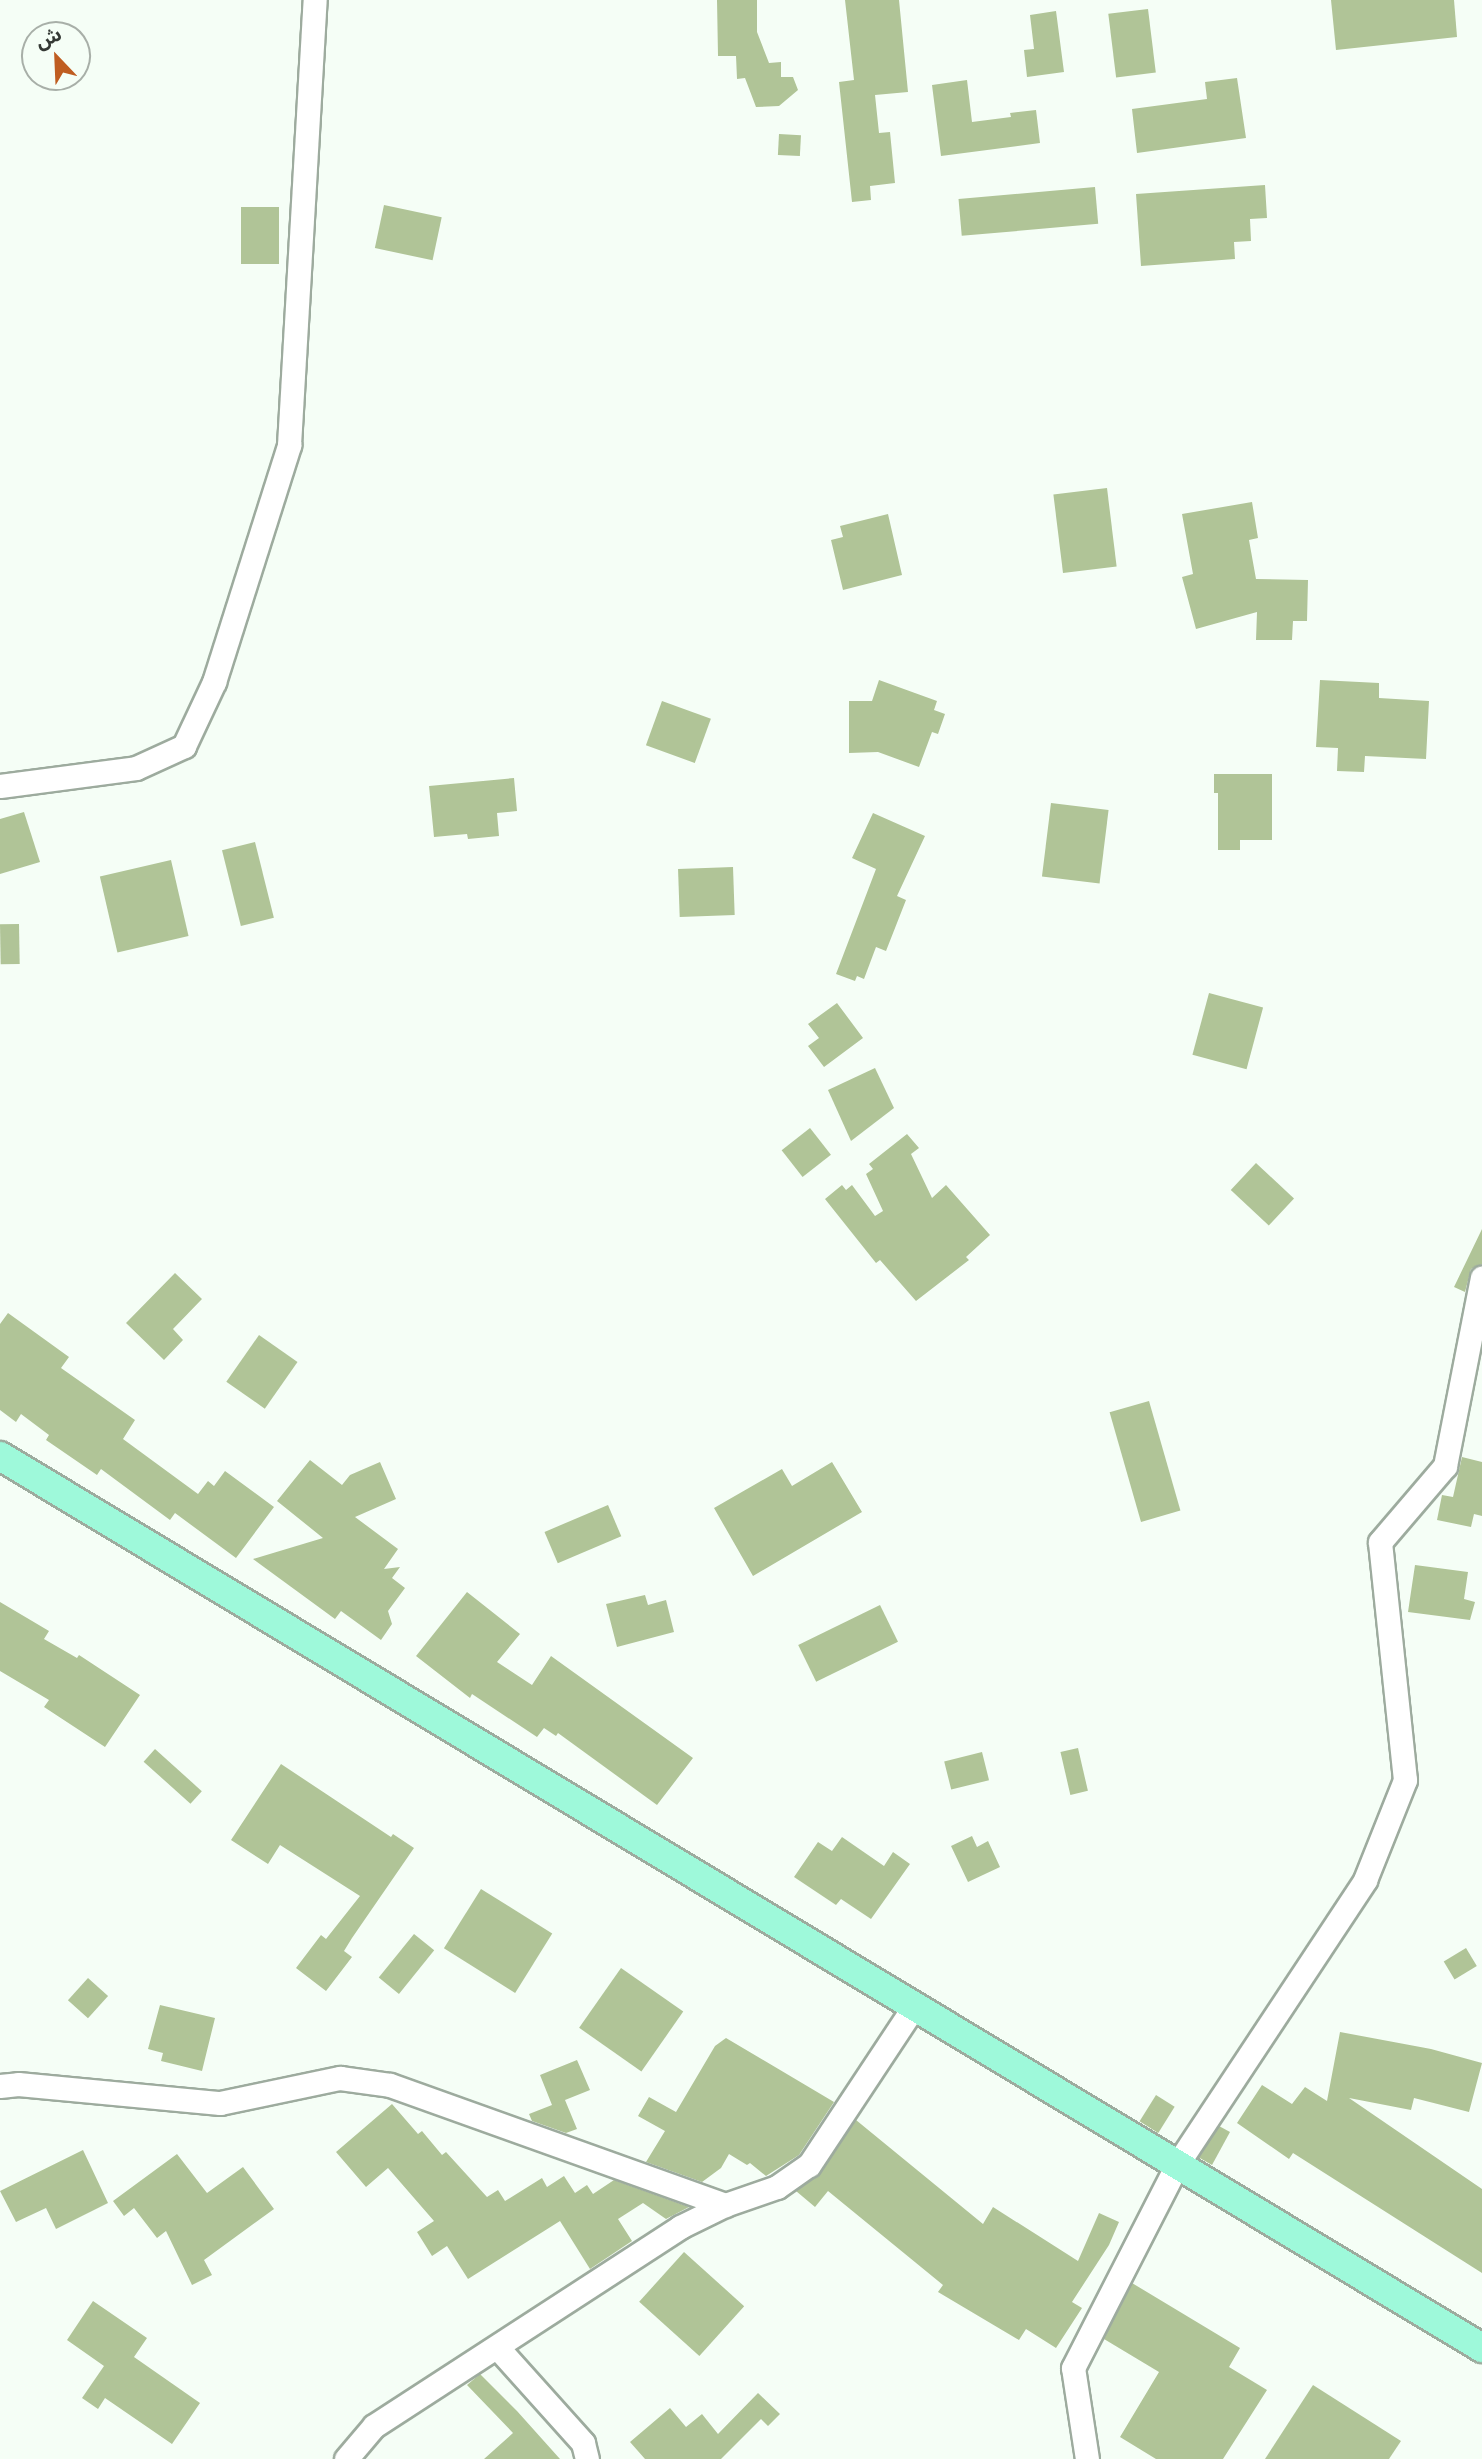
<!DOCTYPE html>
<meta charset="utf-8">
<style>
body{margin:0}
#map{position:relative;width:1482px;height:2459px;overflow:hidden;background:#f5fef6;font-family:Cabin,"Noto Sans Arabic",sans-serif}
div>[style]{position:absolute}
.building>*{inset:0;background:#b0c497;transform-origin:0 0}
.roads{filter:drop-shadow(2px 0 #9dab9e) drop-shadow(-2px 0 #9dab9e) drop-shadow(0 2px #9dab9e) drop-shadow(0 -2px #9dab9e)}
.minor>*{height:23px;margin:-11.5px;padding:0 11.5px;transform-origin:11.5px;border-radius:11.5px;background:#fff}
.major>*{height:28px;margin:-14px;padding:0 14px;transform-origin:14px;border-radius:14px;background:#9ef9da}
span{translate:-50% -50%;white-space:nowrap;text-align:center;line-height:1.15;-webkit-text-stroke:5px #f5fef6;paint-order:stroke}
.north{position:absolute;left:21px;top:21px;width:70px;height:70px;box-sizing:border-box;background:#f5fef6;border:2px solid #a8afa8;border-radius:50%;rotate:337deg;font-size:19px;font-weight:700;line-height:28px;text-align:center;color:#343934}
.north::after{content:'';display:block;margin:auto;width:24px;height:32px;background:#bf5d21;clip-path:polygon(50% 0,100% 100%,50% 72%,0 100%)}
</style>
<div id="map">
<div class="building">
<div style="clip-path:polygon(717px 0,757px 0,757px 32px,769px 63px,781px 62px,781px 77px,793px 77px,798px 90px,779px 106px,756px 107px,745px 78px,737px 79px,736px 56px,718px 56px)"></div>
<div style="clip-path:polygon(845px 0,899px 0,908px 92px,875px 95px,879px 133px,890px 132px,895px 183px,870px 186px,871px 200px,852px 202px,839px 82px,854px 80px)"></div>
<div style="clip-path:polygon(1331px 0,1454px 0,1457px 37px,1336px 50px)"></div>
<div style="left:1148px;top:9px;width:64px;height:40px;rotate:83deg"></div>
<div style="clip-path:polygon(1056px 11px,1064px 72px,1027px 77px,1024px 50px,1034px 49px,1030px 15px)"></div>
<div style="clip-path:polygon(1237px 78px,1246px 138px,1137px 153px,1132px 109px,1207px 99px,1205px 82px)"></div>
<div style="clip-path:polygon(967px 80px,972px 122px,1011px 117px,1010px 113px,1036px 110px,1040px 143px,941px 156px,932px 85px)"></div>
<div style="left:779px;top:134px;width:22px;height:21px;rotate:3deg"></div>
<div style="clip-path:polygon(1265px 185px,1267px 218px,1250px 219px,1251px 241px,1234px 242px,1235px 259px,1141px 266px,1136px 194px)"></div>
<div style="left:1095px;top:187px;width:37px;height:137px;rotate:85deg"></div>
<div style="left:384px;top:205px;width:59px;height:44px;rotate:12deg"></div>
<div style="left:241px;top:207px;width:38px;height:57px"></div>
<div style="left:1107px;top:488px;width:79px;height:54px;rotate:83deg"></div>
<div style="clip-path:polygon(1252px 502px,1258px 538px,1249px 540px,1256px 579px,1308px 580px,1307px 621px,1293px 621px,1292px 640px,1256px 640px,1257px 612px,1196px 629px,1182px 577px,1193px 574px,1182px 514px)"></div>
<div style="clip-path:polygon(888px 514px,902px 575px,843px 590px,831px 540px,843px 537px,840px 526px)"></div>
<div style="clip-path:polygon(879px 680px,937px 701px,934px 710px,945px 714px,938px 734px,932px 732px,919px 767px,878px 752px,849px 753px,849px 701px,872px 701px)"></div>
<div style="clip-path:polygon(1320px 680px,1379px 683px,1379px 698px,1429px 701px,1426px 759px,1365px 756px,1364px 772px,1337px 771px,1338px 748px,1316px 747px)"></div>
<div style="left:662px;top:701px;width:52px;height:47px;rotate:20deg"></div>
<div style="clip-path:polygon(1214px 774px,1272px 774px,1272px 840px,1240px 840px,1240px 850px,1218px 850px,1218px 793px,1214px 793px)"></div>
<div style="clip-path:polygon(514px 778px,517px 811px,497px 813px,499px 836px,468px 839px,467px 834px,434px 837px,429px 786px)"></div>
<div style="left:1051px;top:803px;width:58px;height:74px;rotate:7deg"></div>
<div style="clip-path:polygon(24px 812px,40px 862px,0 874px,0 819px)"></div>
<div style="clip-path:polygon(873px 813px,925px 836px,897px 896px,906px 900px,886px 951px,876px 947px,864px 979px,857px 976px,855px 981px,836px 974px,876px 869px,852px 858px)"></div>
<div style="left:255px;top:842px;width:78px;height:34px;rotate:76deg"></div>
<div style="left:171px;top:860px;width:78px;height:73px;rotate:77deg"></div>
<div style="left:733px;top:867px;width:48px;height:55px;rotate:88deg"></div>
<div style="left:19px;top:924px;width:40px;height:19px;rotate:89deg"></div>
<div style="left:1209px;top:993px;width:56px;height:64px;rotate:15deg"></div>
<div style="clip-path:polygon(837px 1003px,863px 1038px,824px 1067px,808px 1046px,819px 1038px,808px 1024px)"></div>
<div style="clip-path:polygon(875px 1068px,894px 1108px,851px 1141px,828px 1090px)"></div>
<div style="left:810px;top:1128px;width:34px;height:36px;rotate:52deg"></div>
<div style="clip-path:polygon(907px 1134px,919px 1148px,911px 1154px,932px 1198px,946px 1185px,990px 1235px,966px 1257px,969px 1260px,916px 1301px,880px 1260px,876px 1263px,825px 1199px,842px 1185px,846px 1190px,852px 1185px,875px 1216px,883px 1211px,866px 1174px,873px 1169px,869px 1164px)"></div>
<div style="left:1256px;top:1163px;width:52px;height:37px;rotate:43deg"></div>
<div style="clip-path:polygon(1482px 1229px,1482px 1264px,1471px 1269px,1465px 1292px,1454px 1287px)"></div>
<div style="clip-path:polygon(175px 1273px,202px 1299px,173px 1329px,183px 1340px,164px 1360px,126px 1323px)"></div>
<div style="clip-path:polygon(8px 1313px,69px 1357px,61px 1368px,135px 1420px,123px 1439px,198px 1494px,208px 1481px,214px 1486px,225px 1471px,274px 1507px,236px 1558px,175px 1513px,170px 1520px,101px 1469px,97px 1475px,46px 1440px,49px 1435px,21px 1414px,16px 1422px,0 1410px,0 1324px)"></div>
<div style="left:259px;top:1335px;width:47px;height:57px;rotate:35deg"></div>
<div style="left:1149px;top:1401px;width:114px;height:41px;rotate:74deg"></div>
<div style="clip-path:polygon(1462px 1457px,1482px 1462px,1482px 1516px,1474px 1514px,1471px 1527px,1437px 1520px,1442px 1495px,1453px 1497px)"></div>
<div style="clip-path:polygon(310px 1460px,342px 1485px,350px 1475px,380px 1462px,396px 1499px,355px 1517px,398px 1549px,384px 1569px,400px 1567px,392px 1578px,405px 1588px,388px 1611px,392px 1624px,381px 1640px,341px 1611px,335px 1619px,253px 1559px,323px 1538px,277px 1501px)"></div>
<div style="clip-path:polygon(832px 1462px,862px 1512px,753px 1576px,714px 1508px,782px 1469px,792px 1486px)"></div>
<div style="left:608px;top:1505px;width:34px;height:69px;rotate:67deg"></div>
<div style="clip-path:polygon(1415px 1565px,1468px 1572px,1464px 1599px,1475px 1602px,1470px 1620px,1408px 1612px)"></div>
<div style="clip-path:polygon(467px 1592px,520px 1634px,497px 1662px,532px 1685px,551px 1656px,693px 1758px,657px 1805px,558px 1733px,556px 1736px,544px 1728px,537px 1737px,472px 1694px,470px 1698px,416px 1656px)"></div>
<div style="clip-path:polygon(645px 1595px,648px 1605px,666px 1600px,674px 1632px,617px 1647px,606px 1604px)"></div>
<div style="clip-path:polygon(0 1602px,49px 1631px,44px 1639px,77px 1658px,79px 1655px,140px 1695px,105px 1747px,44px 1707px,49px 1700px,0 1671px)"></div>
<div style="left:880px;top:1605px;width:41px;height:91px;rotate:64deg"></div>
<div style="left:1078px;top:1748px;width:44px;height:18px;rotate:77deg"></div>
<div style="left:155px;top:1749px;width:63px;height:17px;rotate:42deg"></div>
<div style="left:982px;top:1752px;width:29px;height:39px;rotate:76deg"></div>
<div style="clip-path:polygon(281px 1764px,391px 1837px,393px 1834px,414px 1848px,352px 1938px,344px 1951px,352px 1957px,326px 1991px,296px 1968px,321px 1935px,326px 1939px,360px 1896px,280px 1845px,268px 1864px,231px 1840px)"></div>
<div style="clip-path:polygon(972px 1836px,977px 1847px,988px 1841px,1000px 1867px,968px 1882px,951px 1846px)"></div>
<div style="clip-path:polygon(842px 1837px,884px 1866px,893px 1852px,910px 1864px,871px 1919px,841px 1899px,836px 1905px,794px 1877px,818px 1842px,832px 1851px)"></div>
<div style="left:481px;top:1889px;width:84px;height:70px;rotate:32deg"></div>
<div style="left:414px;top:1934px;width:26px;height:56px;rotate:39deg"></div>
<div style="left:1466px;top:1948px;width:21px;height:26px;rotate:59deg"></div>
<div style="left:621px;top:1968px;width:76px;height:73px;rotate:35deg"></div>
<div style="left:88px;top:1978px;width:27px;height:30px;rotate:42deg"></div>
<div style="clip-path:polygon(160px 2005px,215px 2018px,202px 2071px,161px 2061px,163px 2053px,148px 2049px)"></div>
<div style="clip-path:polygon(1340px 2032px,1431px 2049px,1482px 2063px,1469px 2112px,1414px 2098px,1411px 2110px,1349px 2098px,1482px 2189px,1482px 2273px,1293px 2153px,1289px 2159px,1237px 2123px,1262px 2085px,1292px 2104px,1305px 2087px,1327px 2101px)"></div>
<div style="clip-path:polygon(726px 2038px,834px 2102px,799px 2155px,766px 2176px,750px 2163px,747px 2165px,729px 2154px,721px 2168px,702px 2182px,646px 2162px,665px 2131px,638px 2116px,649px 2097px,676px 2112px,715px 2046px)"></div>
<div style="clip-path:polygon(577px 2060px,590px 2090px,565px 2100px,577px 2129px,566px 2133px,532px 2121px,529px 2114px,552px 2105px,540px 2075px)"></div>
<div style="left:1156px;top:2095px;width:22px;height:31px;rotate:32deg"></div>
<div style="clip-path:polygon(392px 2104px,418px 2134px,422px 2131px,442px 2155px,446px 2152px,487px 2197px,498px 2190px,505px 2201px,542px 2178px,547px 2187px,564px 2176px,575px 2193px,587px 2185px,593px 2194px,614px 2180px,689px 2207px,666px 2219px,643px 2203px,618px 2219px,632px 2241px,590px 2269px,560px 2221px,468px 2279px,447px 2246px,432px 2256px,417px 2232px,434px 2221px,388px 2168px,366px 2187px,336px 2152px)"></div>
<div style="clip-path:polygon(856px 2120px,983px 2224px,993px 2207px,1078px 2261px,1099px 2213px,1119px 2222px,1109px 2245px,1072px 2302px,1082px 2308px,1056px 2348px,1026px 2329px,1019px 2340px,938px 2292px,943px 2285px,828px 2191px,815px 2207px,796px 2191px,820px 2173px)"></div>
<div style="clip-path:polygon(1219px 2126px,1230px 2132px,1212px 2165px,1198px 2157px)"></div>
<div style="clip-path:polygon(83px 2150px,108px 2203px,56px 2229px,46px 2208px,16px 2222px,0 2191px)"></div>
<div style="clip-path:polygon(177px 2154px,207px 2193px,243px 2167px,274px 2209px,204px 2260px,212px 2275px,192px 2285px,166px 2231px,157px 2238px,134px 2208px,124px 2216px,113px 2201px)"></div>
<div style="left:684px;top:2252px;width:81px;height:67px;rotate:42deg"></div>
<div style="clip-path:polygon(1132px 2283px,1240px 2348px,1229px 2367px,1267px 2390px,1223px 2459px,1156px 2459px,1120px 2437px,1159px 2372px,1104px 2339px)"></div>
<div style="clip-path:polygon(93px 2301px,147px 2338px,134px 2357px,200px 2403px,172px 2444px,105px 2398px,98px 2409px,82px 2398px,104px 2366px,67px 2340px)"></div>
<div style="clip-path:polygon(480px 2374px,517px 2411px,560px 2459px,484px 2459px,513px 2433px,467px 2385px)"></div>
<div style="clip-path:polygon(1313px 2385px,1401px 2441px,1389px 2459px,1265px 2459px)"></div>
<div style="clip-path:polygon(758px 2393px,780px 2414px,768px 2426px,761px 2419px,721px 2459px,645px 2459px,630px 2442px,670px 2408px,686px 2427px,702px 2414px,718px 2434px)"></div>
</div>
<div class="roads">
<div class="minor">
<div style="left:0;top:786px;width:137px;rotate:-7.5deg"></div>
<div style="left:136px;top:768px;width:53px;rotate:-24.6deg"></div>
<div style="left:184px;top:746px;width:71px;rotate:-64.9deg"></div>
<div style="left:214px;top:682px;width:249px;rotate:-72.4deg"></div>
<div style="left:289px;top:445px;width:446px;rotate:-86.7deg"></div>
<div style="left:0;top:2086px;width:18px;rotate:-6deg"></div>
<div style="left:18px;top:2084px;width:203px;rotate:5.4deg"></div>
<div style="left:220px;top:2103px;width:123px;rotate:-11.8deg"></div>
<div style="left:340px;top:2078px;width:50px;rotate:8deg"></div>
<div style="left:390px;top:2085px;width:356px;rotate:19.7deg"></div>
<div style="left:497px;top:2347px;width:129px;rotate:48.1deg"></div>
<div style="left:583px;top:2443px;width:16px;rotate:76deg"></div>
<div style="left:346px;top:2459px;width:43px;rotate:-49.7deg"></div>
<div style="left:374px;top:2426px;width:365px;rotate:-33deg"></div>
<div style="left:680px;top:2227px;width:50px;rotate:-26.1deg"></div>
<div style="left:725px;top:2205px;width:55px;rotate:-19.1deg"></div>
<div style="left:777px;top:2187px;width:39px;rotate:-35deg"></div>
<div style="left:809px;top:2165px;width:192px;rotate:-56.5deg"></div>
<div style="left:1087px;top:2459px;width:92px;rotate:-98.7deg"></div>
<div style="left:1073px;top:2368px;width:230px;rotate:-62.9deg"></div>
<div style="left:1178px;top:2163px;width:339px;rotate:-56.5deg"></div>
<div style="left:1365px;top:1880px;width:108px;rotate:-68.2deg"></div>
<div style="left:1405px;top:1780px;width:239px;rotate:-96deg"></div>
<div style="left:1380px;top:1542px;width:100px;rotate:-49.5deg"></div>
<div style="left:1445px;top:1466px;width:192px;rotate:-78.9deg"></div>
</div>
<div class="major">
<div style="left:0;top:1456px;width:1730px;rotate:31.04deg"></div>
</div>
</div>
<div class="north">ش</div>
</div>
